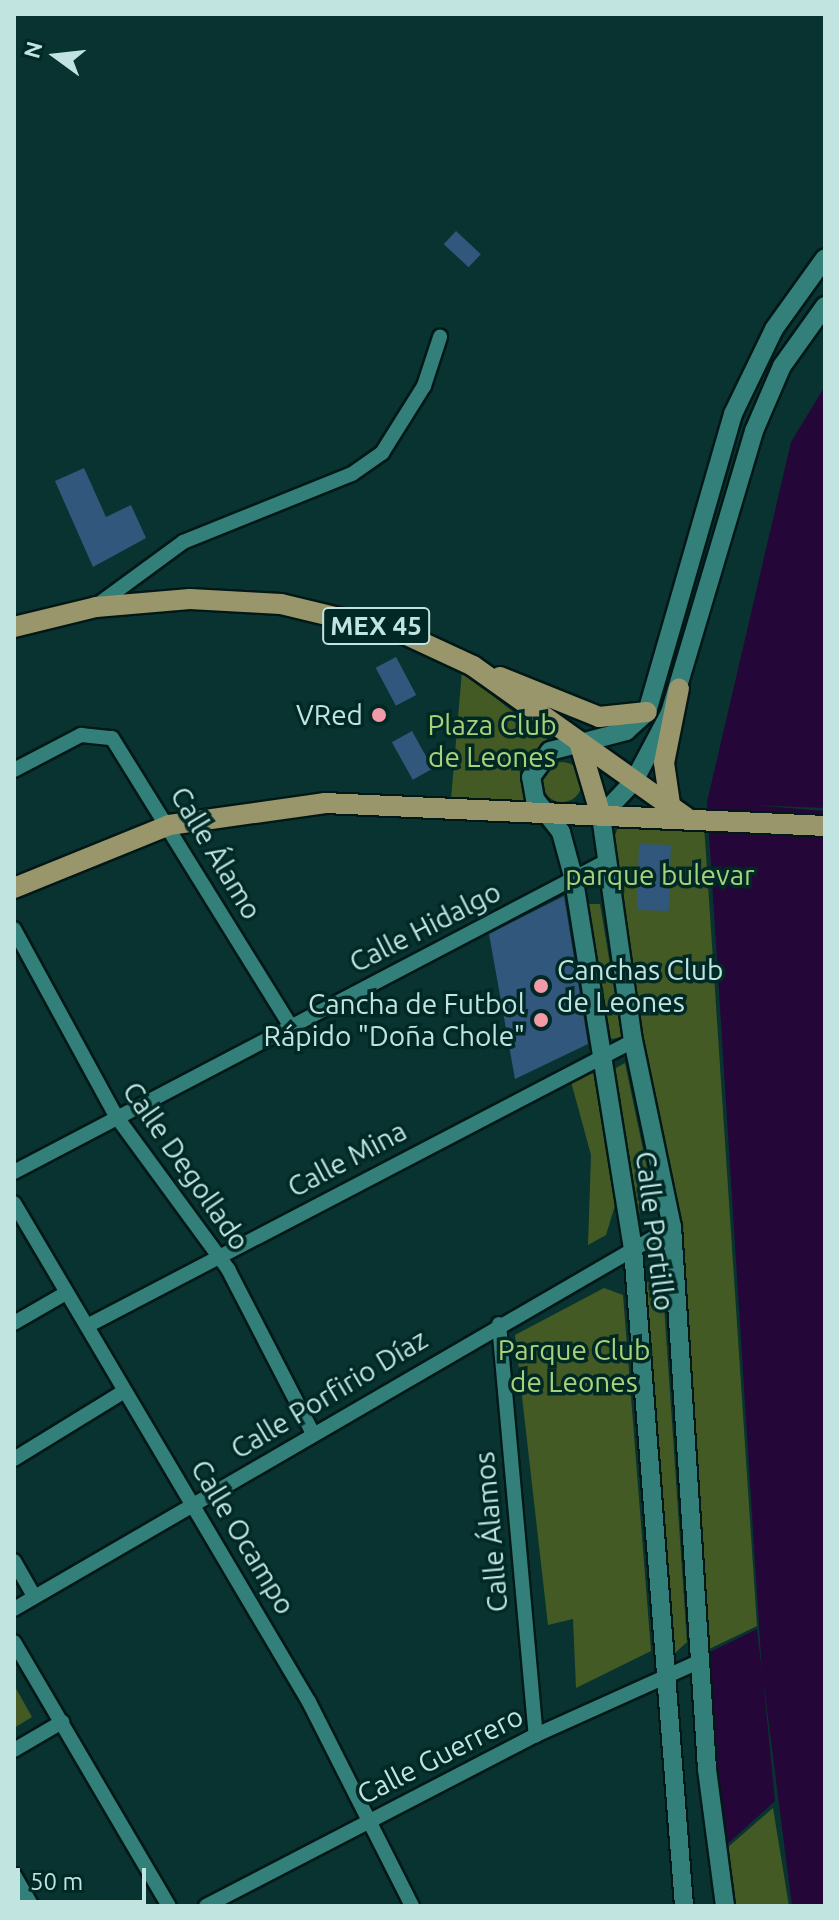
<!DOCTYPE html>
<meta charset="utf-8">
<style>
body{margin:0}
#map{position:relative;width:839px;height:1920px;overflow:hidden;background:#093330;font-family:Ubuntu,sans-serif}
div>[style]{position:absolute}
.green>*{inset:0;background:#435a25}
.round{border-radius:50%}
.water>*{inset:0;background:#250638}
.building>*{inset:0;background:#31577c;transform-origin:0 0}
.roads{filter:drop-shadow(2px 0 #021817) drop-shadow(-2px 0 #021817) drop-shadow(0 2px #021817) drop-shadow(0 -2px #021817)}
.minor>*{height:14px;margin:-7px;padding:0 7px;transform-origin:7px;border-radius:7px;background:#337f7a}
.tertiary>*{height:18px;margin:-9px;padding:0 9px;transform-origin:9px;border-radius:9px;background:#337f7a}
.primary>*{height:20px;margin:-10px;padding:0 10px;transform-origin:10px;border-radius:10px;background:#9a966c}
.dots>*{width:22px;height:22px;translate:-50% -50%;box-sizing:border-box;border:4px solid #002926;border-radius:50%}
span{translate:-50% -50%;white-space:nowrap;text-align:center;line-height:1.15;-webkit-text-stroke:7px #002926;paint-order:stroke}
.shield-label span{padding:2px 6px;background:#002926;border:2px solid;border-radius:6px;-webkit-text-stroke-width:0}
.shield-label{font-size:26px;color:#c1e4e1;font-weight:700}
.poi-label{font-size:28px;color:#c1e4e1}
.right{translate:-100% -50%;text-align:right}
.left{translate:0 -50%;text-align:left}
.park-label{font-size:28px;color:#a9d179}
.street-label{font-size:28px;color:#c1e4e1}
.frame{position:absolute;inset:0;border:16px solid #c1e4e1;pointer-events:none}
.north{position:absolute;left:16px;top:16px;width:80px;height:80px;-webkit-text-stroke:6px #002926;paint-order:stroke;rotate:285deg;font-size:22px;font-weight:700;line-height:32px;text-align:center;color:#c1e4e1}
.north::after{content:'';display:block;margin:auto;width:28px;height:36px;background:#c1e4e1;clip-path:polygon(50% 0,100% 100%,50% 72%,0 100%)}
.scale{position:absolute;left:16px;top:1868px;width:130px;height:36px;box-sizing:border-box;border:4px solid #c1e4e1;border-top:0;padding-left:10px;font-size:24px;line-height:28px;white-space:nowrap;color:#c1e4e1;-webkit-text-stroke:6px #002926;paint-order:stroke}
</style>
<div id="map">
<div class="green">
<div style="clip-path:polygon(462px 671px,547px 739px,519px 769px,529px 805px,451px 799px)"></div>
<div class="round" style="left:542px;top:762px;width:40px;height:40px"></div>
<div style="clip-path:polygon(704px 824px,757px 1626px,705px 1651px,673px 1211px,610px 850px,618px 827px)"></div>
<div style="clip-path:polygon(587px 904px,600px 904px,622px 1037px,611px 1039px)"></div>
<div style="clip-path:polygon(625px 1063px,655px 1207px,639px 1213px,614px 1069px)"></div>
<div style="clip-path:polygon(592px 1065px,616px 1202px,606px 1235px,588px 1245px,591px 1155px,570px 1078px)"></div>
<div style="clip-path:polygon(662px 1276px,687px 1642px,675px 1653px,644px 1283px)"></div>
<div style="clip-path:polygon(604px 1288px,623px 1295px,651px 1651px,576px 1688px,573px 1619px,548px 1625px,515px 1335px)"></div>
<div style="clip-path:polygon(14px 1685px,32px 1717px,14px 1728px)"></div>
<div style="clip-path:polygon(773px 1808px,789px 1906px,729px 1906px,719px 1855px)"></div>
</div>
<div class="water">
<div style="clip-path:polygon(825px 386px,825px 808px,753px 805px,825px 811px,825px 1906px,792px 1906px,763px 1678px,775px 1801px,724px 1847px,716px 1746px,710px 1652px,757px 1629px,762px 1672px,707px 802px,791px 442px)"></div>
</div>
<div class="building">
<div style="left:456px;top:231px;width:34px;height:18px;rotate:43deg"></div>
<div style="clip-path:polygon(84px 468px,106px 517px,131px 505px,146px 538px,93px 567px,55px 481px)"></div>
<div style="left:396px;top:657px;width:43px;height:23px;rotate:62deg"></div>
<div style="left:412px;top:731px;width:43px;height:23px;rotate:61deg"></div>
<div style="left:639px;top:844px;width:32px;height:66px;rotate:2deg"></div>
<div style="clip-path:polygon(564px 896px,588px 1044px,515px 1079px,489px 934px)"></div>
</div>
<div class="roads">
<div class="minor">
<div style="left:96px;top:606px;width:108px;rotate:-36.3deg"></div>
<div style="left:183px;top:542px;width:182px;rotate:-21.9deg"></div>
<div style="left:352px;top:474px;width:37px;rotate:-35deg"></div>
<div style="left:382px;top:453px;width:79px;rotate:-57.9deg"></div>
<div style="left:424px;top:386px;width:52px;rotate:-71.9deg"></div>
<div style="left:14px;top:770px;width:76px;rotate:-27.6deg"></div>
<div style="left:81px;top:735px;width:31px;rotate:6deg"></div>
<div style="left:112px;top:738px;width:338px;rotate:58.2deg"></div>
<div style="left:14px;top:929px;width:213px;rotate:61.4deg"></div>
<div style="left:116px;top:1116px;width:190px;rotate:53.8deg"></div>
<div style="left:228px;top:1269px;width:186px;rotate:62.7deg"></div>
<div style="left:14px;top:1172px;width:667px;rotate:-27.68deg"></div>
<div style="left:14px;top:1203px;width:580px;rotate:59.41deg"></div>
<div style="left:309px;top:1702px;width:229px;rotate:63.2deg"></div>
<div style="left:14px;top:1323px;width:60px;rotate:-30deg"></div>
<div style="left:499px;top:1324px;width:413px;rotate:84.9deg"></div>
<div style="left:87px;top:1326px;width:616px;rotate:-27.56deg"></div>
<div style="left:14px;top:1459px;width:128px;rotate:-31.6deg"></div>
<div style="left:14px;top:1561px;width:40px;rotate:60.3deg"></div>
<div style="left:14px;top:1609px;width:761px;rotate:-30.14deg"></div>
<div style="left:14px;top:1642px;width:306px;rotate:59.6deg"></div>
<div style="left:14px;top:1750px;width:56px;rotate:-30.3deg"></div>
<div style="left:14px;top:1875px;width:36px;rotate:60deg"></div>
<div style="left:206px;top:1906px;width:372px;rotate:-27.4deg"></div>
<div style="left:536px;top:1735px;width:181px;rotate:-24.2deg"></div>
</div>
<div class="tertiary">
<div style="left:684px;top:1906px;width:659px;rotate:-94.44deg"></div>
<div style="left:633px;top:1249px;width:374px;rotate:-99.1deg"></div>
<div style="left:574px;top:880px;width:50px;rotate:-105.2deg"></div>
<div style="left:561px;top:832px;width:42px;rotate:-128.2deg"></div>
<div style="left:535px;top:799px;width:22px;rotate:-100deg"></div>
<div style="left:531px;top:777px;width:32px;rotate:-54deg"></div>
<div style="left:550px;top:751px;width:79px;rotate:-14.7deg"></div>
<div style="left:626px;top:731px;width:28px;rotate:-42deg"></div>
<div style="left:647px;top:712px;width:310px;rotate:-73.9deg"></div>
<div style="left:733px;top:414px;width:94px;rotate:-64.2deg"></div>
<div style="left:774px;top:329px;width:87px;rotate:-54.3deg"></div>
<div style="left:725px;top:1906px;width:138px;rotate:-97.5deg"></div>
<div style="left:707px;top:1769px;width:543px;rotate:-93.69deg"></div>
<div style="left:672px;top:1227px;width:190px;rotate:-101.8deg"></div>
<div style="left:633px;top:1041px;width:227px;rotate:-98.1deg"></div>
<div style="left:601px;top:816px;width:48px;rotate:-46.7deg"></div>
<div style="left:634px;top:781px;width:77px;rotate:-62.1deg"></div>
<div style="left:670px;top:713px;width:294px;rotate:-73.4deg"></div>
<div style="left:754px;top:431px;width:71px;rotate:-66.7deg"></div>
<div style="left:782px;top:366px;width:74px;rotate:-54.4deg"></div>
</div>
<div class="primary">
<div style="left:14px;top:627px;width:84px;rotate:-13.7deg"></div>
<div style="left:96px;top:607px;width:94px;rotate:-4.9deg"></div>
<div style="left:190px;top:599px;width:91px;rotate:3.1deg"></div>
<div style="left:281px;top:604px;width:124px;rotate:13.5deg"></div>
<div style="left:402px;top:633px;width:78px;rotate:24.9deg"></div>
<div style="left:473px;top:666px;width:262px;rotate:35.4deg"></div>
<div style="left:500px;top:677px;width:107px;rotate:22deg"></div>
<div style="left:599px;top:717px;width:48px;rotate:-5.9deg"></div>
<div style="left:580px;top:745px;width:74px;rotate:73.5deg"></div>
<div style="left:670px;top:804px;width:41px;rotate:-98.3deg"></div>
<div style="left:664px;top:763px;width:76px;rotate:-78.7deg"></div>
<div style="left:14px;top:888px;width:167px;rotate:-22.1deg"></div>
<div style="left:169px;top:825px;width:158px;rotate:-8deg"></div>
<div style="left:325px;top:803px;width:501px;rotate:2.63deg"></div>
</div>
</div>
<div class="dots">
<div style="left:379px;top:715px;background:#f39aa9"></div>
<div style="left:541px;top:986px;background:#f39aa9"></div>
<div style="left:541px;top:1020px;background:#f39aa9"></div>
</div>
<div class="shield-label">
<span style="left:376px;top:626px">MEX 45</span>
</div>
<div class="poi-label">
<span class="right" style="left:363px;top:715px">VRed</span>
<span class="left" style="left:557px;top:986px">Canchas Club<br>de Leones</span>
<span class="right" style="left:525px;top:1020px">Cancha de Futbol<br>Rápido "Doña Chole"</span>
</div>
<div class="park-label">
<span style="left:492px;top:741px">Plaza Club<br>de Leones</span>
<span style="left:660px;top:875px">parque bulevar</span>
<span style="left:574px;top:1366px">Parque Club<br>de Leones</span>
</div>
<div class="street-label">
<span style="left:216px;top:853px;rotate:59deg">Calle Álamo</span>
<span style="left:425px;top:927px;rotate:-27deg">Calle Hidalgo</span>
<span style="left:347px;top:1159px;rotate:-28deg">Calle Mina</span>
<span style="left:186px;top:1166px;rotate:55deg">Calle Degollado</span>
<span style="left:655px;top:1231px;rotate:83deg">Calle Portillo</span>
<span style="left:329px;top:1394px;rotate:-31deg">Calle Porfirio Díaz</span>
<span style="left:491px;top:1532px;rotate:-95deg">Calle Álamos</span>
<span style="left:243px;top:1537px;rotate:59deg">Calle Ocampo</span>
<span style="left:440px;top:1755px;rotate:-27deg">Calle Guerrero</span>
</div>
<div class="frame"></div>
<div class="north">N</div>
<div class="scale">50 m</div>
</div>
